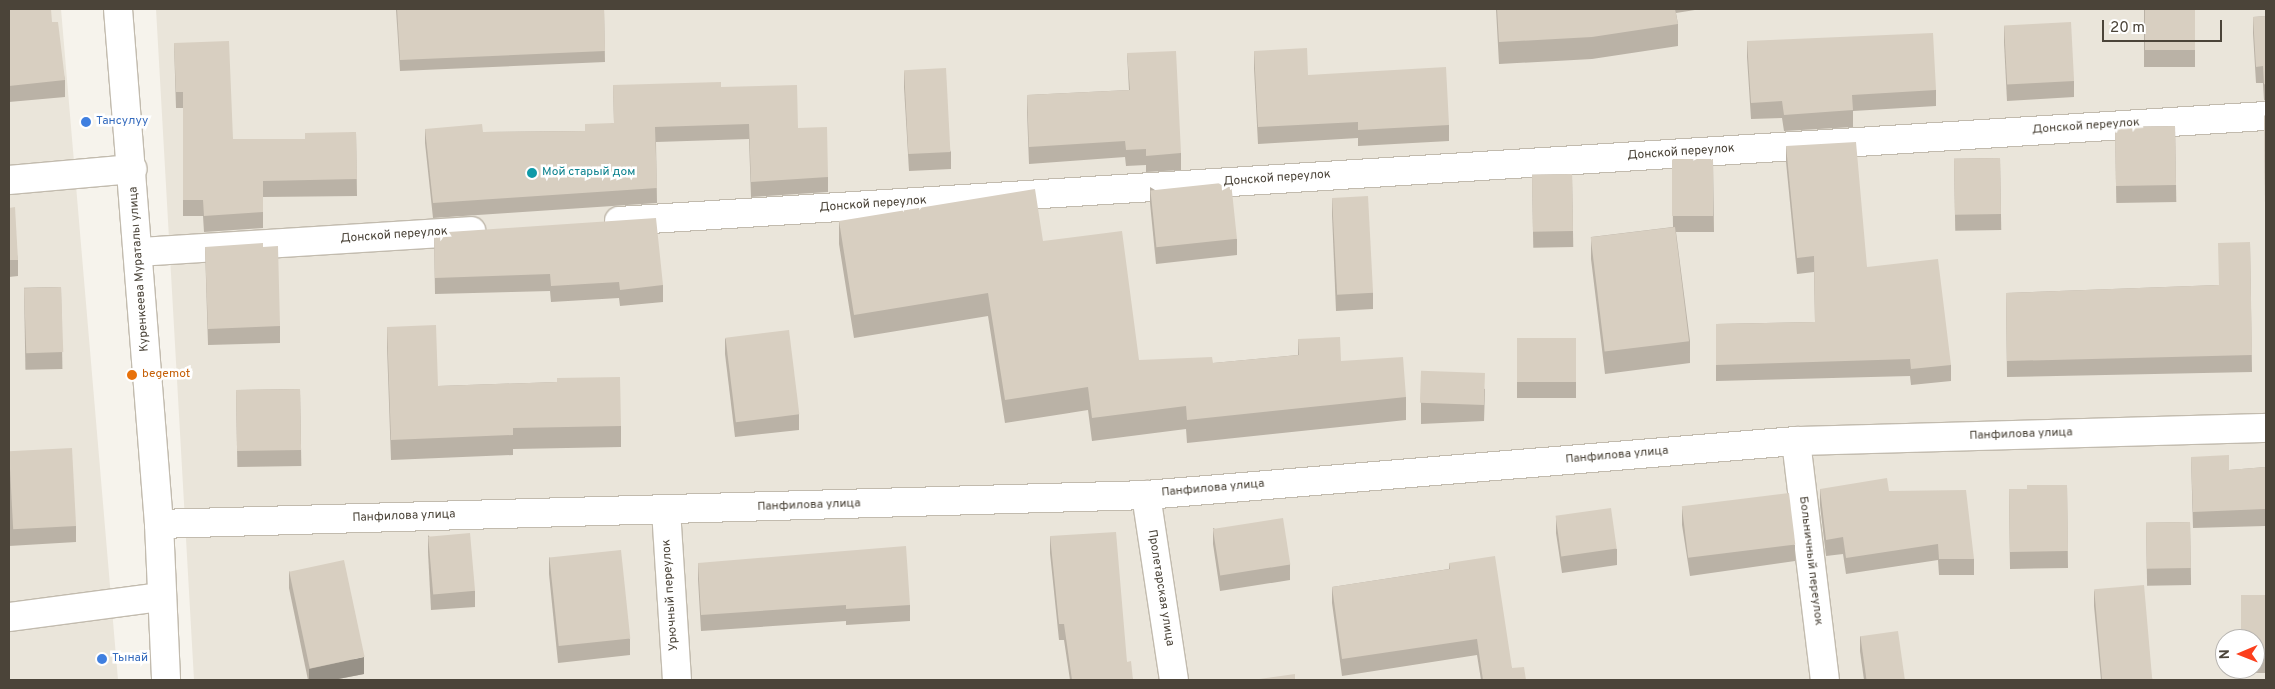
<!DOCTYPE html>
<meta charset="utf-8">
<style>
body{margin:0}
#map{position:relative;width:2275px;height:689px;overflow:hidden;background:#f6f3ec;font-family:Overpass,sans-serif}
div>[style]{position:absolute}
.residential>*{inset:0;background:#eae5da}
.roads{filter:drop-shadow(1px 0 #c2bbae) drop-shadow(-1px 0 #c2bbae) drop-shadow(0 1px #c2bbae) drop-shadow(0 -1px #c2bbae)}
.minor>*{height:28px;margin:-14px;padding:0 14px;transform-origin:14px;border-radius:14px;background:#fff}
.wall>*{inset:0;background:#bab2a6;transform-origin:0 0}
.shaded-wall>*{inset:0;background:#979187}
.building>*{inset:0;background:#d8cfc1;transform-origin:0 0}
.dots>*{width:14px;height:14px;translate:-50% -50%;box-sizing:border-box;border:2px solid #fff;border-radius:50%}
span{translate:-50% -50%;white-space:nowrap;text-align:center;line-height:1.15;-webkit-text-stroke:5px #fff;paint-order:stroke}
.shop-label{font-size:12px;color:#366cbe}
.left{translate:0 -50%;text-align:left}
.street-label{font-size:12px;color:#4b4439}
.culture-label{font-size:12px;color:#0d838f}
.food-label{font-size:12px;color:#c56008}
.frame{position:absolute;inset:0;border:10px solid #4b4439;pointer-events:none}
.north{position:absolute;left:2215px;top:629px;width:50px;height:50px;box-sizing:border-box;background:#fff;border:1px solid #b7b4b0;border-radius:50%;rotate:269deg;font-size:14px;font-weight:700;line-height:20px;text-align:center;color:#4b4439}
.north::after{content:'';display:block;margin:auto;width:18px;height:22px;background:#fc3f1d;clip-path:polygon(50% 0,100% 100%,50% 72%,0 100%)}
.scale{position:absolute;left:2102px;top:20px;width:120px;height:22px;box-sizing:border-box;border:2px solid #4b4439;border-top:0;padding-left:6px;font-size:15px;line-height:18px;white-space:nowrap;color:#4b4439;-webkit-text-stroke:4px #fff;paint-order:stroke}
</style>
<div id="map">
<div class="residential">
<div style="clip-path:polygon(9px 9px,61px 9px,118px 680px,9px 680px)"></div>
<div style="clip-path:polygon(evenodd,156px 9px,2266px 9px,2266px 680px,194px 680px,156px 9px,2225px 639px,2255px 639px,2255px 669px,2225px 669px,2225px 639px)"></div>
</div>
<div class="roads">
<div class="minor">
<div style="left:118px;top:9px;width:517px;rotate:85.45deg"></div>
<div style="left:159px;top:524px;width:156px;rotate:87.4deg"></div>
<div style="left:9px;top:180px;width:124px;rotate:-5.1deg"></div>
<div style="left:619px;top:221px;width:1650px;rotate:-3.65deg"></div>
<div style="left:139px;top:252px;width:333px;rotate:-3.6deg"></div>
<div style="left:1796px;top:441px;width:241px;rotate:83.1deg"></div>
<div style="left:1146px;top:495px;width:187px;rotate:81.4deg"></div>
<div style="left:666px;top:510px;width:170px;rotate:86.3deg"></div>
<div style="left:159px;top:524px;width:987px;rotate:-1.68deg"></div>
<div style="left:1146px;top:495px;width:652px;rotate:-4.75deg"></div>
<div style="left:1796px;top:441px;width:470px;rotate:-1.6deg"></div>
<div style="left:9px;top:617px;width:153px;rotate:-7.5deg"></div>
</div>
</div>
<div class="wall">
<div style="clip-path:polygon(9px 9px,52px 22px,65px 80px,65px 97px,9px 102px)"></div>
<div style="clip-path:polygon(396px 9px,604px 9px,605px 62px,400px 71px)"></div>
<div style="clip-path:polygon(1496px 9px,1701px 9px,1676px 13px,1678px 24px,1678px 46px,1592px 59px,1499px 64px)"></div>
<div style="left:2144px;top:9px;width:51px;height:58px"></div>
<div style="clip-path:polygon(2266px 16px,2266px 101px,2264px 100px,2263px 83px,2256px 83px,2253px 33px,2253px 17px)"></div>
<div style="clip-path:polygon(2004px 26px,2074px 81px,2074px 97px,2007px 101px,2004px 42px)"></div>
<div style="clip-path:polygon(1747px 41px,1936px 90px,1936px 106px,1853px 111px,1853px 127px,1784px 131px,1782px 118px,1751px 119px,1747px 57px)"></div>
<div style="clip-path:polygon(174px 43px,233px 139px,305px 139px,356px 132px,357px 196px,263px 197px,263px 228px,204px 232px,203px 216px,183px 216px,183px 108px,176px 108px)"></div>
<div style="clip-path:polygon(1254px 51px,1308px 75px,1449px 125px,1449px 141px,1358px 146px,1358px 138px,1258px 144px,1254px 68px)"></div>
<div style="clip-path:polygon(1127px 53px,1181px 153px,1181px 170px,1146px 172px,1146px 165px,1126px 166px,1125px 157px,1029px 164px,1027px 112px,1027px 95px,1129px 90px)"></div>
<div style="clip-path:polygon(904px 71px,951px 152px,951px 169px,909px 171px,904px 87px)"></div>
<div style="clip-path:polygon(613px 85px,721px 87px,798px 128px,828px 177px,828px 192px,751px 197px,749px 139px,656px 142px,657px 203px,433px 218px,425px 143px,425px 129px,483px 132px,585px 131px,614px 123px)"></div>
<div style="clip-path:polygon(2266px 115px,2266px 204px,2265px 204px,2264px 116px)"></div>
<div style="left:2175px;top:126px;width:76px;height:60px;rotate:89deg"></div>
<div style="clip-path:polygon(1786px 146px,1867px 267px,1951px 365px,1951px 381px,1911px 385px,1910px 376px,1716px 381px,1716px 324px,1815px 322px,1814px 272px,1797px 274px,1786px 162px)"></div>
<div style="left:2000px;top:158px;width:72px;height:46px;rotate:89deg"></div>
<div style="clip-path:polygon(1672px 159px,1713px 159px,1714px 232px,1676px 232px,1690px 341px,1690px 363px,1605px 374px,1591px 259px,1591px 237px,1673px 227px)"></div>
<div style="left:1572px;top:174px;width:73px;height:40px;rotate:89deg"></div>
<div style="clip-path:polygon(1150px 187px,1237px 239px,1237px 255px,1156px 264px,1150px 203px)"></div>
<div style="clip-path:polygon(1332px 198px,1373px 293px,1373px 309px,1336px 311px,1332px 214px)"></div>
<div style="clip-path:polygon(9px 208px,18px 260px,18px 276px,9px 277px)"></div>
<div style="clip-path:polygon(839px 221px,1043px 241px,1139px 360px,1213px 363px,1298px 355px,1298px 339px,1341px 361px,1406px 397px,1406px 420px,1187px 443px,1186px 429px,1092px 441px,1088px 410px,1005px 423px,988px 316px,854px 338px,839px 244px)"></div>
<div style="clip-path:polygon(434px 233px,663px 285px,663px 302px,620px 306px,619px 298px,551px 302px,550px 291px,435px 294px)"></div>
<div style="clip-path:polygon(2250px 242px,2252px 372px,2007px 377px,2006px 293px,2219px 285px)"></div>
<div style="clip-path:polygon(205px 247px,263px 247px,280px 326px,280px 343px,208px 345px)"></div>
<div style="left:61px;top:287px;width:82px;height:37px;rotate:89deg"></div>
<div style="clip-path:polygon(387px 327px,438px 386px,557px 382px,621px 426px,621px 447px,513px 449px,513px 455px,391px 460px,387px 347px)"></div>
<div style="clip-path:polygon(725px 338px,799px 414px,799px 430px,735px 437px,725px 354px)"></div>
<div style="left:1576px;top:338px;width:60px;height:59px;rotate:90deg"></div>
<div style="clip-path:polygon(1421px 374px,1485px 389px,1484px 421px,1421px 424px)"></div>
<div style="left:300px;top:389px;width:77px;height:64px;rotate:89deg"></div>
<div style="clip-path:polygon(9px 452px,76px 526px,76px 542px,9px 546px)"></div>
<div style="clip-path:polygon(2191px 457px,2229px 470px,2266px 467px,2266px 548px,2265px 526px,2193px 528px)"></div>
<div style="clip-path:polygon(2067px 485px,2068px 568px,2010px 569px,2009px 489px,2027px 489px)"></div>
<div style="clip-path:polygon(1820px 489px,1889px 491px,1974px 559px,1974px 575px,1939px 575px,1938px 560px,1846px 574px,1843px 554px,1826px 556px,1820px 505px)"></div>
<div style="clip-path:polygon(1682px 509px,1795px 545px,1795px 561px,1690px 576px,1682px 525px)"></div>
<div style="clip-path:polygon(1556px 517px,1617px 549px,1617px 565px,1562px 573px,1556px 533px)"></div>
<div style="left:2190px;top:522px;width:63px;height:44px;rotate:89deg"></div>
<div style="clip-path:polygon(1213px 528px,1290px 564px,1290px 580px,1220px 591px,1213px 544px)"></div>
<div style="clip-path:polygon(428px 535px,475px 591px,475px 607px,431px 610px,428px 552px)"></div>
<div style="clip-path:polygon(1050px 536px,1127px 662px,1133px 680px,1070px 680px,1064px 640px,1059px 640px,1050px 553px)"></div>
<div style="clip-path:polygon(549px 557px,630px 639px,630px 655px,558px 663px,549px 574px)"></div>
<div style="clip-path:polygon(698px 563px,910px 605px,910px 621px,846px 625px,846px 621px,701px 631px,698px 579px)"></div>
<div style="clip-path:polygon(1449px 563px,1512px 668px,1526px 680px,1481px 680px,1477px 655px,1342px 676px,1332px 603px,1332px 587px,1449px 569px)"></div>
<div style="clip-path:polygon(289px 571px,364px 674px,333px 680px,308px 680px,289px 588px)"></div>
<div style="clip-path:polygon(2094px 590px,2153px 680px,2101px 680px,2094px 606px)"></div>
<div style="clip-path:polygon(2266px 595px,2266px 673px,2241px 673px,2241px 669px,2255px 669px,2255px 639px)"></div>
<div style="clip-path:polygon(1860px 636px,1905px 680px,1864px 680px,1860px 651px)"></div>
</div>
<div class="shaded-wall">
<div style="clip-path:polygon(364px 657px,364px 674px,333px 680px,309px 680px,309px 669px)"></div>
</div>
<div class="building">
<div style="clip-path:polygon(9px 9px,51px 9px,52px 22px,58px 22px,65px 80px,9px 86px)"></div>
<div style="clip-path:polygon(397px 9px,604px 9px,605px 51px,400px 60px)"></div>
<div style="clip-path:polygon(1497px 9px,1675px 9px,1678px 24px,1592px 37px,1499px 42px)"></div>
<div style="left:2145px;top:9px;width:50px;height:41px"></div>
<div style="clip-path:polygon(2266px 16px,2266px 85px,2264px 84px,2263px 66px,2256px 67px,2253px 17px)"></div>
<div style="left:2071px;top:22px;width:59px;height:67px;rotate:87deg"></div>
<div style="clip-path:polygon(1933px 33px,1936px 90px,1852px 95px,1853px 110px,1784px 115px,1782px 101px,1751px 103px,1747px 41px)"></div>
<div style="clip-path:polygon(229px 41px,233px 139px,305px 139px,305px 133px,356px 132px,357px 179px,263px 181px,263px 212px,204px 216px,203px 200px,183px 200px,183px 92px,176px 92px,174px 43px)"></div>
<div style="clip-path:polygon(1307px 48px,1308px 75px,1446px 67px,1449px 125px,1358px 130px,1358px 122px,1258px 127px,1254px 51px)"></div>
<div style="clip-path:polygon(1176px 51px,1181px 153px,1146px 156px,1146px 149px,1126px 150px,1125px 141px,1029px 147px,1027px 95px,1130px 90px,1127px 53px)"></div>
<div style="left:946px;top:68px;width:84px;height:42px;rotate:87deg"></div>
<div style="clip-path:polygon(721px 82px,721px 87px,797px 85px,798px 128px,827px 127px,828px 177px,751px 182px,749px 124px,655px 127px,657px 188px,433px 203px,425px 129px,482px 124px,483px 132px,585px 131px,585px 124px,614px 123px,613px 85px)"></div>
<div style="clip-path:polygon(2266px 115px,2266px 188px,2265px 188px,2264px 116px)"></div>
<div style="left:2175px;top:126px;width:59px;height:60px;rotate:89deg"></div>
<div style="clip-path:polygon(1856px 142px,1867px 267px,1938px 259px,1951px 365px,1911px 369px,1910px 359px,1716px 365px,1716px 324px,1815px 322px,1814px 256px,1797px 258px,1786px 146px)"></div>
<div style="left:2000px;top:158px;width:56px;height:46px;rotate:89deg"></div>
<div style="left:1672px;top:159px;width:41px;height:57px"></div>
<div style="left:1572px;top:174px;width:57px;height:40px;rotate:89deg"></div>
<div style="left:1231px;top:182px;width:57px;height:81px;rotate:84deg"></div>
<div style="clip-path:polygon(1035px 189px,1043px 241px,1122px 231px,1139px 360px,1212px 357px,1213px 363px,1299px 355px,1298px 339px,1340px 337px,1341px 361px,1403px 357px,1406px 397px,1187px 420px,1186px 406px,1092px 418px,1088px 387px,1005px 400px,988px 293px,854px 315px,839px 221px)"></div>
<div style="left:1368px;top:196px;width:97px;height:36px;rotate:87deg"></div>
<div style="clip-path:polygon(15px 207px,18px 260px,9px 260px,9px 208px)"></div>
<div style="clip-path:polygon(656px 218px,663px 285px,620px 290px,619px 282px,551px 286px,550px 274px,435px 278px,434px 233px)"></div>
<div style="left:1675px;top:227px;width:115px;height:85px;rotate:83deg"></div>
<div style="clip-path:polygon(2250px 242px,2252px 355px,2007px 361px,2006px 293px,2219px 285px,2218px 243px)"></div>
<div style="clip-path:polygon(263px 243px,263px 247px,278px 246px,280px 326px,208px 329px,205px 247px)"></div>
<div style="left:61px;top:287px;width:65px;height:37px;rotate:88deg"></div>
<div style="clip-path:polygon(436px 325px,438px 386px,557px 382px,557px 378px,620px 377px,621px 426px,513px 428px,513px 435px,391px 440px,387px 327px)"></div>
<div style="left:789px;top:330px;width:85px;height:64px;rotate:83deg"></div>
<div style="left:1576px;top:338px;width:44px;height:59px;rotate:90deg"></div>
<div style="left:1485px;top:373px;width:32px;height:64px;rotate:92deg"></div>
<div style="left:300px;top:389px;width:61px;height:64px;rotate:89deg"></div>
<div style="left:72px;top:448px;width:78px;height:63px;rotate:87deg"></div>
<div style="clip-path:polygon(2229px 455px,2229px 470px,2266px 467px,2266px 531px,2265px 509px,2193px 512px,2191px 457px)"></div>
<div style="clip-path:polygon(1887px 478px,1889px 491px,1966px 490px,1974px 559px,1939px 559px,1938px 544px,1846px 558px,1843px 537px,1826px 540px,1820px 489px)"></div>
<div style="clip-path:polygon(2027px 485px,2067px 485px,2068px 551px,2010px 552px,2009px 489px,2027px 489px)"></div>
<div style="left:1789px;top:493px;width:52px;height:108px;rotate:83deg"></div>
<div style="left:1611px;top:508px;width:41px;height:56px;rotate:82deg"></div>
<div style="left:1283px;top:518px;width:47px;height:71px;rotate:81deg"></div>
<div style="left:2190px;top:522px;width:46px;height:44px;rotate:89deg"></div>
<div style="clip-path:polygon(1116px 532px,1127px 662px,1131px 661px,1133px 680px,1072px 680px,1064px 624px,1059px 624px,1050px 536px)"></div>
<div style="left:470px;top:533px;width:58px;height:42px;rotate:85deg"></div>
<div style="clip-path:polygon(906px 546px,910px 605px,846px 609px,846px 605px,701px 615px,698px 563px)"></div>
<div style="left:621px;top:550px;width:89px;height:72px;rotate:84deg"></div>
<div style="clip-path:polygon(1495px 556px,1512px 668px,1524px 667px,1526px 680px,1483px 680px,1477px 639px,1342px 659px,1332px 587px,1450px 569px,1449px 563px)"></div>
<div style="left:344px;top:560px;width:99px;height:56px;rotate:78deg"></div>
<div style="left:2144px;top:585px;width:95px;height:50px;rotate:85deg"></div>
<div style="clip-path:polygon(2241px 595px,2266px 595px,2266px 656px,2255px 656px,2255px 639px,2241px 639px)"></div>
<div style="left:1898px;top:631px;width:49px;height:38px;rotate:82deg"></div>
<div style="clip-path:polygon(1295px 674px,1295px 680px,1252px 680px)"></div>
</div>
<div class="dots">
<div style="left:86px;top:122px;background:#3f7fe0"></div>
<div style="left:532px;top:173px;background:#0f9aa8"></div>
<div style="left:132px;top:375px;background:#e8710a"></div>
<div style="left:102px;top:659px;background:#3f7fe0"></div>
</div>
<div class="shop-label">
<span class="left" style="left:96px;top:122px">Тансулуу</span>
<span class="left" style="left:112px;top:659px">Тынай</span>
</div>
<div class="street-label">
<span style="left:2086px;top:127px;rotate:-4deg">Донской переулок</span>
<span style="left:1681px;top:153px;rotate:-4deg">Донской переулок</span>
<span style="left:1277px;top:179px;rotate:-4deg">Донской переулок</span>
<span style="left:873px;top:205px;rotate:-4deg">Донской переулок</span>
<span style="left:394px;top:236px;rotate:-4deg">Донской переулок</span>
<span style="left:140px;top:269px;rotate:-94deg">Куренкеева Мураталы улица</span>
<span style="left:2021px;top:435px;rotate:-2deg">Панфилова улица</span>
<span style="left:1617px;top:456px;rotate:-5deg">Панфилова улица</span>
<span style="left:1213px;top:489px;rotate:-5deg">Панфилова улица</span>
<span style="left:809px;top:506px;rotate:-2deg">Панфилова улица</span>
<span style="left:404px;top:517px;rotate:-2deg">Панфилова улица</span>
<span style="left:1810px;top:561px;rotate:83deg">Больничный переулок</span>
<span style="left:1160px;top:588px;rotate:81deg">Пролетарская улица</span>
<span style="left:671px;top:595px;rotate:-94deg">Урючный переулок</span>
</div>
<div class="culture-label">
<span class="left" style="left:542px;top:173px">Мой старый дом</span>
</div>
<div class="food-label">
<span class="left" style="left:142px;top:375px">begemot</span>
</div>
<div class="frame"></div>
<div class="north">N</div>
<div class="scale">20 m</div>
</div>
